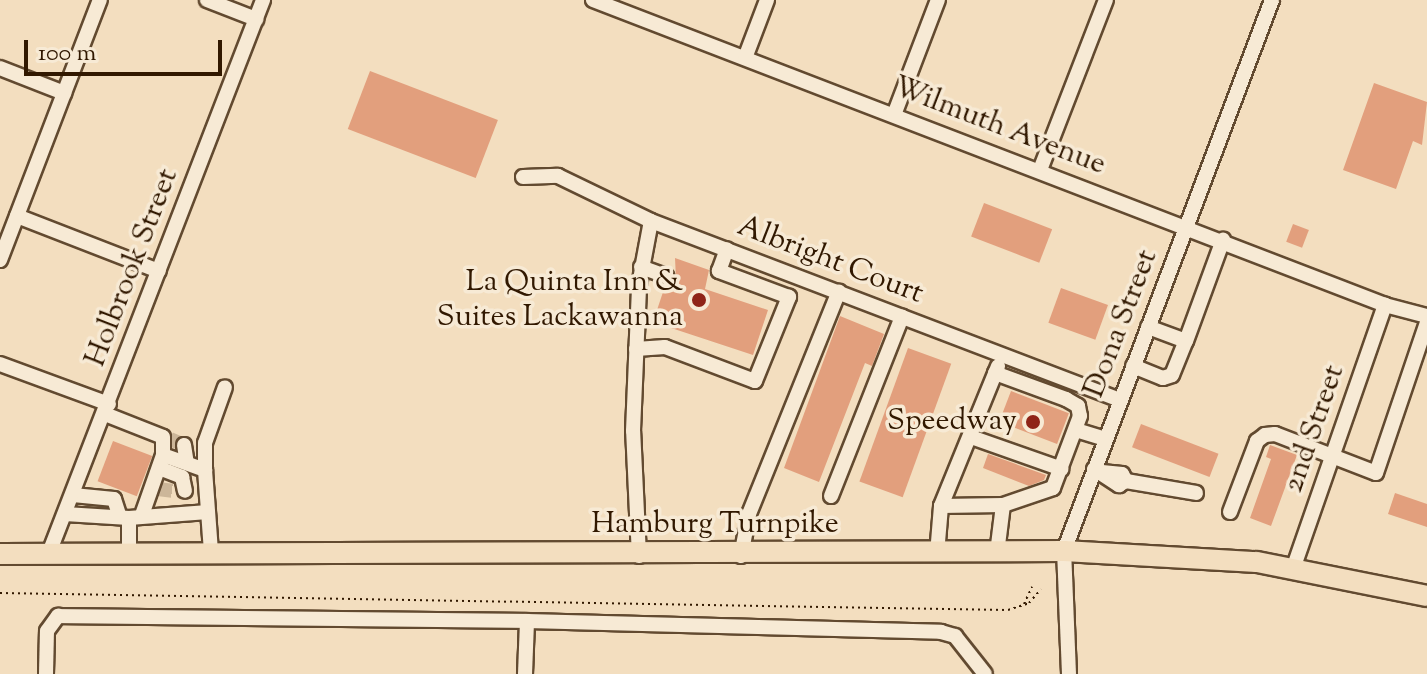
<!DOCTYPE html>
<style>
body{margin:0}
#map{position:relative;width:1427px;height:674px;overflow:hidden;background:#f3debf;font-family:"Sorts Mill Goudy",serif}
div>[style]{position:absolute}
.building>*{inset:0;background:#e29f7d;transform-origin:0 0}
.minor-tunnel>*{height:14px;margin-top:-7px;transform-origin:0;background:repeating-linear-gradient(90deg,#ccb699 0 14px,transparent 0 21px)}
.path>*{height:2px;margin-top:-1px;transform-origin:0;background:repeating-linear-gradient(90deg,#311800 0 2px,transparent 0 6px)}
.roads{filter:drop-shadow(2px 0 #624a30) drop-shadow(-2px 0 #624a30) drop-shadow(0 2px #624a30) drop-shadow(0 -2px #624a30)}
.minor>*{height:14px;margin:-7px;padding:0 7px;transform-origin:7px;border-radius:7px;background:#f7ead5}
.highway>*{height:20px;margin:-10px;padding:0 10px;transform-origin:10px;border-radius:10px;background:#f3debf}
.dots>*{width:22px;height:22px;translate:-50% -50%;box-sizing:border-box;border:4px solid #f7ead5;border-radius:50%}
span{translate:-50% -50%;white-space:nowrap;text-align:center;line-height:1.15;-webkit-text-stroke:7px #f7ead5;paint-order:stroke}
.street-label{font-size:30px;color:#311800}
.poi-label{font-size:30px;color:#311800}
.right{translate:-100% -50%;text-align:right}
.scale{position:absolute;left:24px;top:40px;width:198px;height:36px;box-sizing:border-box;border:4px solid #311800;border-top:0;padding-left:10px;font-size:24px;line-height:28px;white-space:nowrap;color:#311800;-webkit-text-stroke:6px #f7ead5;paint-order:stroke}
</style>
<div id="map">
<div class="building">
<div style="left:370px;top:71px;width:137px;height:62px;rotate:21deg"></div>
<div style="clip-path:polygon(1374px 83px,1427px 102px,1422px 145px,1413px 141px,1396px 189px,1343px 170px)"></div>
<div style="left:984px;top:203px;width:73px;height:36px;rotate:21deg"></div>
<div style="left:1293px;top:224px;width:17px;height:19px;rotate:21deg"></div>
<div style="clip-path:polygon(675px 258px,709px 270px,705px 289px,768px 310px,753px 355px,653px 322px,665px 286px,676px 279px)"></div>
<div style="left:1061px;top:288px;width:50px;height:37px;rotate:20deg"></div>
<div style="clip-path:polygon(840px 316px,884px 334px,872px 366px,865px 363px,819px 482px,784px 468px)"></div>
<div style="left:908px;top:348px;width:46px;height:142px;rotate:20deg"></div>
<div style="left:1011px;top:391px;width:62px;height:33px;rotate:21deg"></div>
<div style="left:1141px;top:424px;width:83px;height:25px;rotate:21deg"></div>
<div style="left:113px;top:441px;width:42px;height:43px;rotate:21deg"></div>
<div style="clip-path:polygon(1270px 445px,1297px 455px,1271px 526px,1250px 518px,1271px 459px,1266px 457px)"></div>
<div style="clip-path:polygon(988px 454px,1046px 475px,1044px 480px,1029px 486px,983px 468px)"></div>
<div style="clip-path:polygon(1395px 493px,1427px 504px,1427px 527px,1388px 514px)"></div>
</div>
<div class="minor-tunnel">
<div style="left:170px;top:439px;width:15px;rotate:23deg"></div>
<div style="left:158px;top:489px;width:16px;rotate:7deg"></div>
</div>
<div class="path">
<div style="left:0;top:593px;width:1008px;rotate:0.97deg"></div>
<div style="left:1008px;top:610px;width:22px;rotate:-18deg"></div>
<div style="left:1029px;top:603px;width:18px;rotate:-49deg"></div>
<div style="left:1024px;top:604px;width:19px;rotate:-65deg"></div>
</div>
<div class="roads">
<div class="minor">
<div style="left:207px;top:0;width:53px;rotate:21.2deg"></div>
<div style="left:593px;top:0;width:849px;rotate:21.06deg"></div>
<div style="left:1385px;top:305px;width:43px;rotate:14.7deg"></div>
<div style="left:745px;top:58px;width:62px;rotate:-69.2deg"></div>
<div style="left:0;top:68px;width:69px;rotate:21.3deg"></div>
<div style="left:894px;top:115px;width:123px;rotate:-69.1deg"></div>
<div style="left:1040px;top:170px;width:182px;rotate:-68.8deg"></div>
<div style="left:523px;top:177px;width:35px;rotate:-2deg"></div>
<div style="left:558px;top:176px;width:103px;rotate:25.8deg"></div>
<div style="left:651px;top:221px;width:502px;rotate:20.89deg"></div>
<div style="left:17px;top:216px;width:152px;rotate:21.2deg"></div>
<div style="left:0;top:260px;width:279px;rotate:-69deg"></div>
<div style="left:641px;top:267px;width:27px;rotate:20deg"></div>
<div style="left:1148px;top:327px;width:40px;rotate:20.2deg"></div>
<div style="left:1186px;top:341px;width:108px;rotate:-69.9deg"></div>
<div style="left:636px;top:349px;width:29px;rotate:-4deg"></div>
<div style="left:665px;top:347px;width:96px;rotate:20.7deg"></div>
<div style="left:755px;top:381px;width:91px;rotate:-68deg"></div>
<div style="left:789px;top:297px;width:75px;rotate:-159.6deg"></div>
<div style="left:719px;top:271px;width:23px;rotate:-70deg"></div>
<div style="left:0;top:364px;width:116px;rotate:20.2deg"></div>
<div style="left:1133px;top:366px;width:32px;rotate:22deg"></div>
<div style="left:1163px;top:378px;width:9px;rotate:-18deg"></div>
<div style="left:1172px;top:375px;width:37px;rotate:-68deg"></div>
<div style="left:995px;top:373px;width:76px;rotate:20.1deg"></div>
<div style="left:1066px;top:399px;width:14px;rotate:30deg"></div>
<div style="left:1078px;top:406px;width:10px;rotate:79deg"></div>
<div style="left:1080px;top:416px;width:77px;rotate:110.6deg"></div>
<div style="left:1053px;top:488px;width:53px;rotate:161.2deg"></div>
<div style="left:1003px;top:505px;width:48px;rotate:97.1deg"></div>
<div style="left:105px;top:414px;width:62px;rotate:21.6deg"></div>
<div style="left:163px;top:437px;width:18px;rotate:90deg"></div>
<div style="left:163px;top:455px;width:64px;rotate:109.3deg"></div>
<div style="left:1076px;top:430px;width:30px;rotate:17deg"></div>
<div style="left:971px;top:437px;width:96px;rotate:19.4deg"></div>
<div style="left:184px;top:445px;width:18px;rotate:81deg"></div>
<div style="left:163px;top:455px;width:45px;rotate:19.7deg"></div>
<div style="left:205px;top:470px;width:81px;rotate:85.8deg"></div>
<div style="left:159px;top:468px;width:25px;rotate:21deg"></div>
<div style="left:182px;top:477px;width:14px;rotate:78deg"></div>
<div style="left:1094px;top:469px;width:30px;rotate:33deg"></div>
<div style="left:1119px;top:485px;width:8px;rotate:-30deg"></div>
<div style="left:1126px;top:481px;width:8px;rotate:-120deg"></div>
<div style="left:1122px;top:474px;width:20px;rotate:-174deg"></div>
<div style="left:205px;top:470px;width:27px;rotate:-90deg"></div>
<div style="left:205px;top:443px;width:59px;rotate:-70.3deg"></div>
<div style="left:1126px;top:481px;width:71px;rotate:9.7deg"></div>
<div style="left:73px;top:495px;width:41px;rotate:5.6deg"></div>
<div style="left:114px;top:499px;width:19px;rotate:72deg"></div>
<div style="left:831px;top:496px;width:193px;rotate:-68.4deg"></div>
<div style="left:941px;top:506px;width:62px;rotate:-0.9deg"></div>
<div style="left:1230px;top:512px;width:76px;rotate:-69.2deg"></div>
<div style="left:1257px;top:441px;width:10px;rotate:-37deg"></div>
<div style="left:1265px;top:435px;width:10px;rotate:-6deg"></div>
<div style="left:1275px;top:434px;width:108px;rotate:21.1deg"></div>
<div style="left:1376px;top:473px;width:159px;rotate:-71.3deg"></div>
<div style="left:65px;top:514px;width:64px;rotate:3.6deg"></div>
<div style="left:129px;top:518px;width:79px;rotate:-4.3deg"></div>
<div style="left:129px;top:518px;width:34px;rotate:90deg"></div>
<div style="left:49px;top:553px;width:593px;rotate:-68.84deg"></div>
<div style="left:937px;top:554px;width:48px;rotate:-85.2deg"></div>
<div style="left:941px;top:506px;width:151px;rotate:-67.8deg"></div>
<div style="left:639px;top:556px;width:125px;rotate:-92.7deg"></div>
<div style="left:633px;top:431px;width:146px;rotate:-87.6deg"></div>
<div style="left:639px;top:285px;width:65px;rotate:-79.4deg"></div>
<div style="left:741px;top:556px;width:43px;rotate:-79.2deg"></div>
<div style="left:749px;top:514px;width:240px;rotate:-68deg"></div>
<div style="left:1293px;top:569px;width:280px;rotate:-70.8deg"></div>
<div style="left:46px;top:674px;width:43px;rotate:-88.7deg"></div>
<div style="left:47px;top:631px;width:19px;rotate:-54deg"></div>
<div style="left:58px;top:616px;width:469px;rotate:0.6deg"></div>
<div style="left:525px;top:674px;width:53px;rotate:-87.8deg"></div>
<div style="left:527px;top:621px;width:414px;rotate:1.5deg"></div>
<div style="left:941px;top:632px;width:15px;rotate:16deg"></div>
<div style="left:955px;top:636px;width:48px;rotate:51.7deg"></div>
<div style="left:1069px;top:674px;width:123px;rotate:-92.3deg"></div>
<div style="left:1064px;top:551px;width:589px;rotate:-69.32deg"></div>
</div>
<div class="highway">
<div style="left:0;top:554px;width:1064px;rotate:-0.16deg"></div>
<div style="left:1064px;top:551px;width:193px;rotate:3.3deg"></div>
<div style="left:1257px;top:562px;width:173px;rotate:11.3deg"></div>
</div>
</div>
<div class="dots">
<div style="left:699px;top:300px;background:#8f2418"></div>
<div style="left:1033px;top:422px;background:#8f2418"></div>
</div>
<div class="street-label">
<span style="left:999px;top:127px;rotate:21deg">Wilmuth Avenue</span>
<span style="left:830px;top:261px;rotate:21deg">Albright Court</span>
<span style="left:133px;top:268px;rotate:-69deg">Holbrook Street</span>
<span style="left:1122px;top:324px;rotate:-69deg">Dona Street</span>
<span style="left:1315px;top:429px;rotate:-71deg">2nd Street</span>
<span style="left:715px;top:525px">Hamburg Turnpike</span>
</div>
<div class="poi-label">
<span class="right" style="left:683px;top:300px">La Quinta Inn &amp;<br>Suites Lackawanna</span>
<span class="right" style="left:1017px;top:422px">Speedway</span>
</div>
<div class="scale">100 m</div>
</div>
